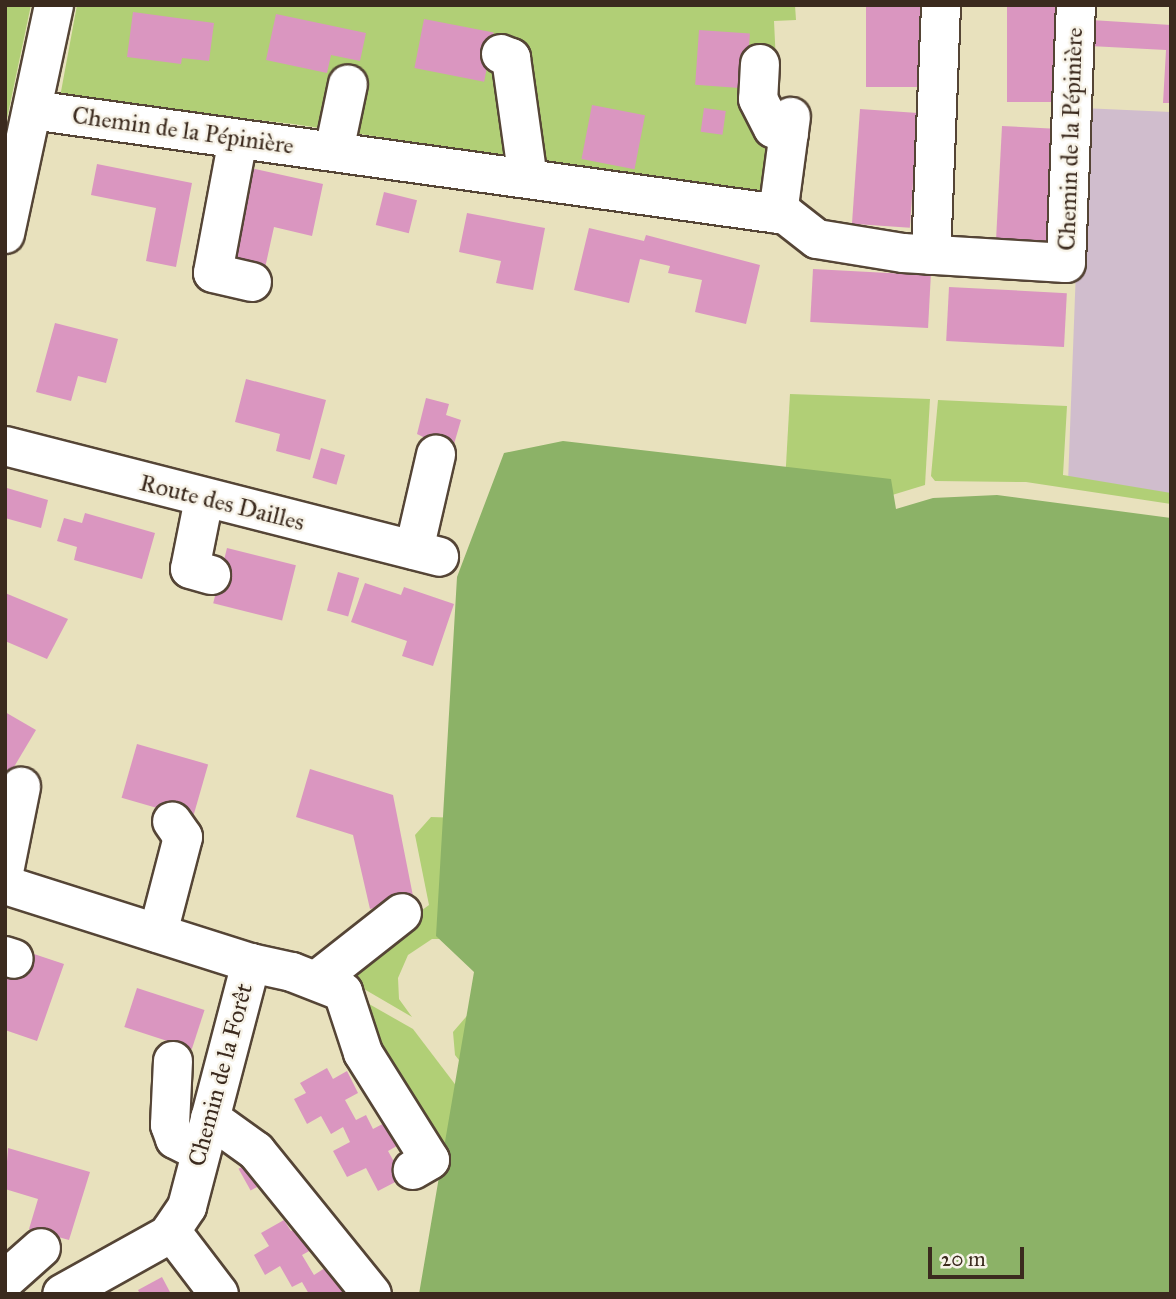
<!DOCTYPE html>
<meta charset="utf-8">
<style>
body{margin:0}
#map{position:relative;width:1176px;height:1299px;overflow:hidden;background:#e8e1bd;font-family:"IM FELL Great Primer",serif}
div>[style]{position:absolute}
.industrial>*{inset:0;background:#d0bdcd}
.green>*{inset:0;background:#b1cf76}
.forest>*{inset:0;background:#8cb267}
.building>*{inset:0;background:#da96c0;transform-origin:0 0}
.roads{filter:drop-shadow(2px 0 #554536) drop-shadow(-2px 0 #554536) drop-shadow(0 2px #554536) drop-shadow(0 -2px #554536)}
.minor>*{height:38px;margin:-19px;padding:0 19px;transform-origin:19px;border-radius:19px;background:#fff}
span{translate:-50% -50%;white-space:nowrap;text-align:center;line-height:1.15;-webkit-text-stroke:5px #f7f3e8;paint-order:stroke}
.street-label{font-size:24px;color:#3b2a1e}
.frame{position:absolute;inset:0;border:7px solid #3b2a1e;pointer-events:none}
.scale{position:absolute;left:928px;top:1247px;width:96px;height:32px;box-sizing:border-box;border:4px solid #3b2a1e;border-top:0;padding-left:9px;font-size:21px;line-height:24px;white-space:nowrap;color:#3b2a1e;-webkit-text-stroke:5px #f7f3e8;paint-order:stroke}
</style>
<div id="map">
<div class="industrial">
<div style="clip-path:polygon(1082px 108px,1171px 112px,1171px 498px,1068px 483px)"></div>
</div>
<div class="green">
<div style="clip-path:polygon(5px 5px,31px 5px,5px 128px)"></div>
<div style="clip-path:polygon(77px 5px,795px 5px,796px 20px,774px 21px,777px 84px,765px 183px,758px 192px,748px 192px,293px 124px,60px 97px)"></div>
<div style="clip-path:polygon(790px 394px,930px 399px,925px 485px,866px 503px,785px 483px)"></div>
<div style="clip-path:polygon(938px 400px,1067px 406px,1063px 475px,1171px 493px,1171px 504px,1026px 482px,935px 481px,931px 476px)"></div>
<div style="clip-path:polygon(431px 817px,461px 818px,478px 834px,505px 922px,490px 1072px,482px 1079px,473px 1078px,455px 1055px,453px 1032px,478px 1003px,485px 981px,471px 951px,455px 939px,432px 939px,408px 955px,398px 978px,399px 999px,412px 1017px,340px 975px,340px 970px,429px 905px,415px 835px)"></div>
<div style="clip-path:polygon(362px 1000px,413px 1029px,467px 1100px,471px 1203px,356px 1005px)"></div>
</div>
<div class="forest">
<div style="clip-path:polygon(563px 441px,891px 479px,896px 509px,933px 498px,997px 495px,1171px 518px,1171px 1294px,419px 1294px,474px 972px,436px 936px,457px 577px,504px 453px)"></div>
</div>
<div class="building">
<div style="left:866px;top:5px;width:57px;height:82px"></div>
<div style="left:1007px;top:5px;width:57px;height:97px"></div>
<div style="clip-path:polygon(133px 12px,214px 23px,209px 61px,182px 58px,181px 64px,127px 57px)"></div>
<div style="clip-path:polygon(276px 14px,366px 33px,360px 61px,331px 55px,327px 73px,266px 60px)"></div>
<div style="left:424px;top:19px;width:71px;height:50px;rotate:11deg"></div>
<div style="clip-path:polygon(1091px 20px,1171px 25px,1171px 103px,1163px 103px,1166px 50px,1090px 46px)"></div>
<div style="left:699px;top:30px;width:51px;height:55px;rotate:4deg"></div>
<div style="left:592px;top:105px;width:54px;height:55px;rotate:11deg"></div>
<div style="left:704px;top:108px;width:22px;height:24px;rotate:8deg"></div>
<div style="left:860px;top:109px;width:58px;height:115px;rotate:4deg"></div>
<div style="left:1002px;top:126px;width:58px;height:114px;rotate:3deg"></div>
<div style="clip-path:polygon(97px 164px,192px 183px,176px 267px,146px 261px,156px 208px,91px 195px)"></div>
<div style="clip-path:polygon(246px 167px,323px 184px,312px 236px,274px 227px,265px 268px,226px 260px)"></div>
<div style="left:384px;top:192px;width:34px;height:34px;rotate:14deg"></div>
<div style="clip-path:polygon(467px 213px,545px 228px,533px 290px,496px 283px,501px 261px,459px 252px)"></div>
<div style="clip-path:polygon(589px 228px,644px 241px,646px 235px,760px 265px,746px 324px,695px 312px,702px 280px,668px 273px,670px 266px,640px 259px,629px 303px,574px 290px)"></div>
<div style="left:813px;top:269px;width:118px;height:53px;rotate:3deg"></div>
<div style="left:949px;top:287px;width:118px;height:54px;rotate:3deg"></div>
<div style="clip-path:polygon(55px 323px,118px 339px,106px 383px,78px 376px,71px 401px,36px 392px)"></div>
<div style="clip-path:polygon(246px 379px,326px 400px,310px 460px,276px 451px,280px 434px,235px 422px)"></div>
<div style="clip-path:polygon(426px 398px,449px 404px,446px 415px,461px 420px,452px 451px,417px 434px)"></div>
<div style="left:321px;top:448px;width:25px;height:31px;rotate:16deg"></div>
<div style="clip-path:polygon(7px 488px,48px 500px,41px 528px,5px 518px)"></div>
<div style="clip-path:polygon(85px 513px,155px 533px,142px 579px,74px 560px,77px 547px,57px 541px,64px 518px,82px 523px)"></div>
<div style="left:227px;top:548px;width:71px;height:57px;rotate:14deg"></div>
<div style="left:338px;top:572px;width:22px;height:40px;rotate:16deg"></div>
<div style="clip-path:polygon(365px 583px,401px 595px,404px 587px,454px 604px,433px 666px,402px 656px,407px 641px,351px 622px)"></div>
<div style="clip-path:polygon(5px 593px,68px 619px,47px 659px,5px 641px)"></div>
<div style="clip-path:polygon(5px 712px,36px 730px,5px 782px)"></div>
<div style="left:137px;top:744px;width:74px;height:56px;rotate:16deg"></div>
<div style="clip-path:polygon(310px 769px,393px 795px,413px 896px,370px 909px,353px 835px,296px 817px)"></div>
<div style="clip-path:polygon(28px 952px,64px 964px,37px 1041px,5px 1030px,5px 973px,19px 977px)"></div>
<div style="left:137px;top:988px;width:71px;height:41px;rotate:18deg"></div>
<div style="clip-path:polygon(327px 1068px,333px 1079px,347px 1071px,358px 1093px,345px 1100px,356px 1120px,366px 1115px,373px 1129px,392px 1119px,404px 1142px,388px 1151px,403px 1178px,378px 1191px,366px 1168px,347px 1177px,333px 1151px,350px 1142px,343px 1127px,331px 1134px,321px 1116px,307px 1124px,294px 1099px,306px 1093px,300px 1083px)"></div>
<div style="clip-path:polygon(8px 1148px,90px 1172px,69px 1240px,29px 1229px,38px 1199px,5px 1189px)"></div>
<div style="left:256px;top:1159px;width:25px;height:20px;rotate:61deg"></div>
<div style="clip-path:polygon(284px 1220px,291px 1231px,308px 1221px,322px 1244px,302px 1255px,314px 1275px,328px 1266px,336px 1282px,351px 1273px,364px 1294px,309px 1294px,302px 1282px,292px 1287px,280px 1266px,265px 1275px,254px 1255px,269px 1246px,261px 1233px)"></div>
<div style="clip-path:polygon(162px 1277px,171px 1294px,140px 1294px,138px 1290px)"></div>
</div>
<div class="roads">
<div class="minor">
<div style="left:501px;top:54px;width:11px;rotate:22deg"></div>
<div style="left:511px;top:58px;width:122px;rotate:82deg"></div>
<div style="left:760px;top:64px;width:35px;rotate:93deg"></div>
<div style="left:758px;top:99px;width:33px;rotate:63deg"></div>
<div style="left:773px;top:128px;width:17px;rotate:21deg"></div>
<div style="left:32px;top:110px;width:761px;rotate:7.93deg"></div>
<div style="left:786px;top:215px;width:39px;rotate:38deg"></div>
<div style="left:817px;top:239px;width:87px;rotate:9.2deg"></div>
<div style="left:903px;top:253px;width:163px;rotate:3.5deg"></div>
<div style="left:1066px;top:263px;width:258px;rotate:-87.8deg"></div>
<div style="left:238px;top:139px;width:136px;rotate:100.6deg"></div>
<div style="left:213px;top:273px;width:40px;rotate:13deg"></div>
<div style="left:334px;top:151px;width:68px;rotate:-78.2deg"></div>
<div style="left:778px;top:214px;width:98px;rotate:-82.4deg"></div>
<div style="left:5px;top:234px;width:234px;rotate:-77.9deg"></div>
<div style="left:931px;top:255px;width:250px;rotate:-87.7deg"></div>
<div style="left:5px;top:446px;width:448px;rotate:14.3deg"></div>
<div style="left:204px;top:499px;width:71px;rotate:101.3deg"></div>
<div style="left:190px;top:569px;width:22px;rotate:16deg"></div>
<div style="left:414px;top:550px;width:98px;rotate:-77deg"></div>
<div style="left:5px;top:867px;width:82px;rotate:-78.7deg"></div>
<div style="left:5px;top:885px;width:258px;rotate:17.6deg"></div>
<div style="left:251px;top:963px;width:252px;rotate:104.7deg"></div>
<div style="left:187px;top:1207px;width:34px;rotate:124deg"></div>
<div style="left:168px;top:1235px;width:121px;rotate:150.9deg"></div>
<div style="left:158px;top:933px;width:99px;rotate:-75.4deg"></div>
<div style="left:183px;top:837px;width:19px;rotate:-125deg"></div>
<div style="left:5px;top:956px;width:9px;rotate:18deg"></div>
<div style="left:251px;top:963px;width:42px;rotate:12.4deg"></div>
<div style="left:292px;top:972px;width:55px;rotate:21.4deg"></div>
<div style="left:343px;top:992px;width:64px;rotate:71.8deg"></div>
<div style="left:363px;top:1053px;width:126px;rotate:57.9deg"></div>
<div style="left:430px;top:1160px;width:20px;rotate:150deg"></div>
<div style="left:317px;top:980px;width:108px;rotate:-38.2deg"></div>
<div style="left:173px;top:1061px;width:64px;rotate:92.7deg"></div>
<div style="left:170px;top:1125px;width:15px;rotate:70deg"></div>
<div style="left:175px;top:1139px;width:29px;rotate:27deg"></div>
<div style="left:210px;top:1118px;width:57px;rotate:35.7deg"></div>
<div style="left:256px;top:1151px;width:184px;rotate:51deg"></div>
<div style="left:171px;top:1231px;width:79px;rotate:52.7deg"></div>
<div style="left:5px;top:1280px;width:48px;rotate:-41.6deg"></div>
</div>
</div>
<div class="street-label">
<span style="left:183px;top:131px;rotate:8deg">Chemin de la Pépinière</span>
<span style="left:1071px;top:139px;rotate:-88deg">Chemin de la Pépinière</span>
<span style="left:222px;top:503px;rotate:14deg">Route des Dailles</span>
<span style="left:221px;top:1075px;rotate:-75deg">Chemin de la Forêt</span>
</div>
<div class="frame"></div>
<div class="scale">20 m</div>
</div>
